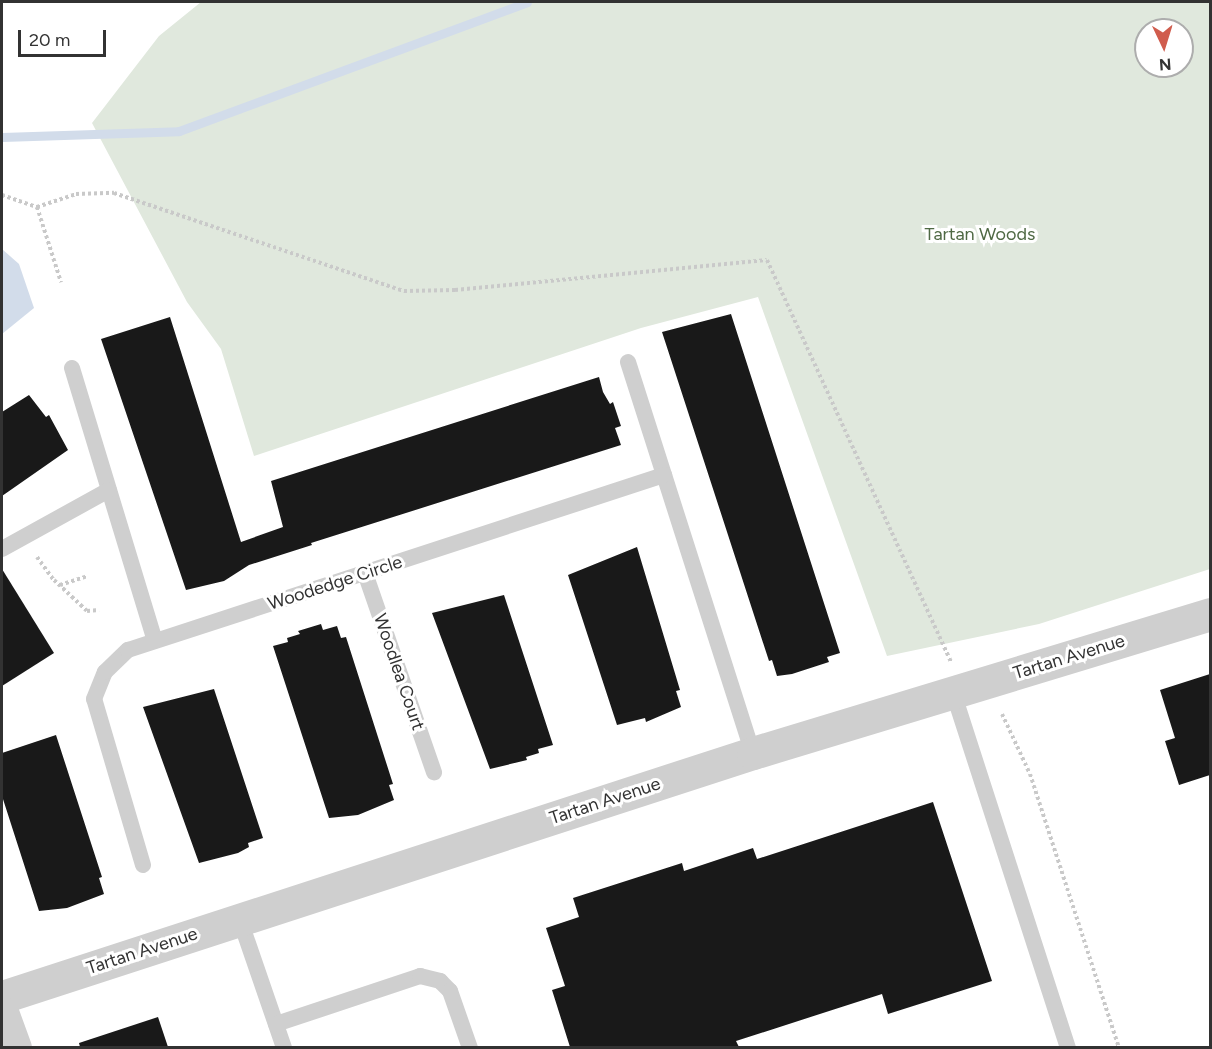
<!DOCTYPE html>
<style>
body{margin:0}
#map{position:relative;width:1212px;height:1049px;overflow:hidden;background:#fff;font-family:Figtree,sans-serif}
div>[style]{position:absolute}
.green>*{inset:0;background:#e0e8dd}
.water>*{inset:0;background:#d2dcea}
.stream>*{height:9px;margin:-4.5px;padding:0 4.5px;transform-origin:4.5px;border-radius:4.5px;background:#d2dcea}
.building>*{inset:0;background:#191919}
.path>*{height:4px;margin-top:-2px;transform-origin:0;background:repeating-linear-gradient(90deg,#c9c9c9 0 3px,transparent 0 6px)}
.lane>*{height:16px;margin:-8px;padding:0 8px;transform-origin:8px;border-radius:8px;background:#cfcfcf}
.street>*{height:33px;margin:-16.5px;padding:0 16.5px;transform-origin:16.5px;border-radius:16.5px;background:#cfcfcf}
span{translate:-50% -50%;white-space:nowrap;text-align:center;line-height:1.15;-webkit-text-stroke:6px #fff;paint-order:stroke}
.park-label{font-size:18px;color:#4f6944}
.street-label{font-size:18px;color:#323232}
.frame{position:absolute;inset:0;border:3px solid #323232;pointer-events:none}
.north{position:absolute;left:1134px;top:18px;width:60px;height:60px;box-sizing:border-box;background:#fff;border:2px solid #adadad;border-radius:50%;rotate:176deg;font-size:16px;font-weight:700;line-height:24px;text-align:center;color:#323232}
.north::after{content:'';display:block;margin:auto;width:21px;height:27px;background:#d05c4d;clip-path:polygon(50% 0,100% 100%,50% 72%,0 100%)}
.scale{position:absolute;left:18px;top:30px;width:88px;height:27px;box-sizing:border-box;border:3px solid #323232;border-top:0;padding-left:8px;font-size:18px;line-height:21px;white-space:nowrap;color:#323232;-webkit-text-stroke:4px #fff;paint-order:stroke}
</style>
<div id="map">
<div class="green">
<div style="clip-path:polygon(evenodd,201px 2px,1210px 2px,1210px 569px,1039px 624px,887px 656px,758px 297px,641px 328px,254px 456px,221px 349px,187px 302px,92px 123px,159px 36px,201px 2px,1146px 30px,1182px 30px,1182px 66px,1146px 66px,1146px 30px)"></div>
</div>
<div class="water">
<div style="clip-path:polygon(2px 249px,19px 264px,34px 308px,2px 334px)"></div>
</div>
<div class="stream">
<div style="left:2px;top:137px;width:177px;rotate:-1.9deg"></div>
<div style="left:179px;top:131px;width:371px;rotate:-20.3deg"></div>
</div>
<div class="building">
<div style="clip-path:polygon(731px 314px,840px 653px,827px 657px,829px 662px,792px 674px,777px 676px,772px 660px,769px 661px,662px 332px)"></div>
<div style="clip-path:polygon(170px 317px,241px 542px,283px 527px,271px 481px,599px 377px,603px 392px,610px 404px,613px 402px,621px 426px,615px 428px,621px 445px,311px 543px,312px 545px,249px 565px,224px 581px,186px 590px,101px 339px)"></div>
<div style="clip-path:polygon(29px 395px,46px 417px,49px 415px,68px 450px,2px 496px,2px 412px)"></div>
<div style="clip-path:polygon(637px 547px,680px 690px,676px 691px,681px 707px,646px 722px,645px 718px,617px 725px,568px 575px)"></div>
<div style="clip-path:polygon(2px 569px,54px 653px,2px 686px)"></div>
<div style="clip-path:polygon(504px 595px,553px 745px,538px 749px,539px 753px,526px 757px,527px 760px,490px 769px,432px 613px)"></div>
<div style="clip-path:polygon(321px 624px,323px 630px,337px 626px,341px 638px,346px 637px,393px 784px,389px 785px,394px 800px,358px 815px,329px 818px,273px 646px,288px 642px,287px 638px,300px 634px,298px 631px)"></div>
<div style="clip-path:polygon(1210px 674px,1210px 775px,1179px 785px,1165px 741px,1175px 738px,1160px 690px)"></div>
<div style="clip-path:polygon(214px 689px,263px 838px,248px 843px,249px 847px,238px 853px,199px 863px,143px 707px)"></div>
<div style="clip-path:polygon(56px 735px,102px 877px,99px 878px,104px 894px,67px 908px,39px 911px,2px 796px,2px 753px)"></div>
<div style="clip-path:polygon(933px 802px,992px 981px,888px 1014px,882px 994px,736px 1041px,739px 1047px,570px 1047px,552px 990px,565px 986px,546px 928px,579px 917px,573px 898px,682px 863px,684px 871px,753px 848px,757px 859px)"></div>
<div style="clip-path:polygon(158px 1017px,168px 1047px,80px 1047px,79px 1043px)"></div>
</div>
<div class="path">
<div style="left:2px;top:195px;width:37px;rotate:19deg"></div>
<div style="left:37px;top:207px;width:41px;rotate:-18.4deg"></div>
<div style="left:76px;top:194px;width:38px;rotate:-2deg"></div>
<div style="left:114px;top:193px;width:306px;rotate:18.7deg"></div>
<div style="left:404px;top:291px;width:51px;rotate:-1.1deg"></div>
<div style="left:455px;top:290px;width:313px;rotate:-5.5deg"></div>
<div style="left:767px;top:260px;width:442px;rotate:65.4deg"></div>
<div style="left:37px;top:207px;width:79px;rotate:72.3deg"></div>
<div style="left:37px;top:557px;width:29px;rotate:54deg"></div>
<div style="left:54px;top:580px;width:45px;rotate:43.2deg"></div>
<div style="left:87px;top:611px;width:12px;rotate:-5deg"></div>
<div style="left:60px;top:585px;width:28px;rotate:-18deg"></div>
<div style="left:1002px;top:714px;width:66px;rotate:65deg"></div>
<div style="left:1030px;top:774px;width:288px;rotate:72deg"></div>
</div>
<div class="lane">
<div style="left:628px;top:362px;width:410px;rotate:72.3deg"></div>
<div style="left:72px;top:368px;width:285px;rotate:73.1deg"></div>
<div style="left:2px;top:549px;width:122px;rotate:-28.9deg"></div>
<div style="left:365px;top:573px;width:211px;rotate:70.9deg"></div>
<div style="left:953px;top:692px;width:374px;rotate:72.1deg"></div>
<div style="left:143px;top:865px;width:173px;rotate:-106.4deg"></div>
<div style="left:94px;top:699px;width:29px;rotate:-68deg"></div>
<div style="left:105px;top:672px;width:32px;rotate:-44deg"></div>
<div style="left:128px;top:650px;width:564px;rotate:-18.08deg"></div>
<div style="left:240px;top:920px;width:135px;rotate:71deg"></div>
<div style="left:276px;top:1024px;width:152px;rotate:-18.4deg"></div>
<div style="left:420px;top:976px;width:21px;rotate:14deg"></div>
<div style="left:440px;top:981px;width:14px;rotate:45deg"></div>
<div style="left:450px;top:991px;width:60px;rotate:70.7deg"></div>
</div>
<div class="street">
<div style="left:2px;top:997px;width:790px;rotate:-18deg"></div>
<div style="left:753px;top:753px;width:478px;rotate:-16.9deg"></div>
<div style="left:2px;top:1012px;width:38px;rotate:70deg"></div>
</div>
<div class="park-label">
<span style="left:980px;top:234px">Tartan Woods</span>
</div>
<div class="street-label">
<span style="left:335px;top:583px;rotate:-18deg">Woodedge Circle</span>
<span style="left:1069px;top:657px;rotate:-17deg">Tartan Avenue</span>
<span style="left:399px;top:672px;rotate:71deg">Woodlea Court</span>
<span style="left:605px;top:801px;rotate:-18deg">Tartan Avenue</span>
<span style="left:142px;top:951px;rotate:-18deg">Tartan Avenue</span>
</div>
<div class="frame"></div>
<div class="north">N</div>
<div class="scale">20 m</div>
</div>
